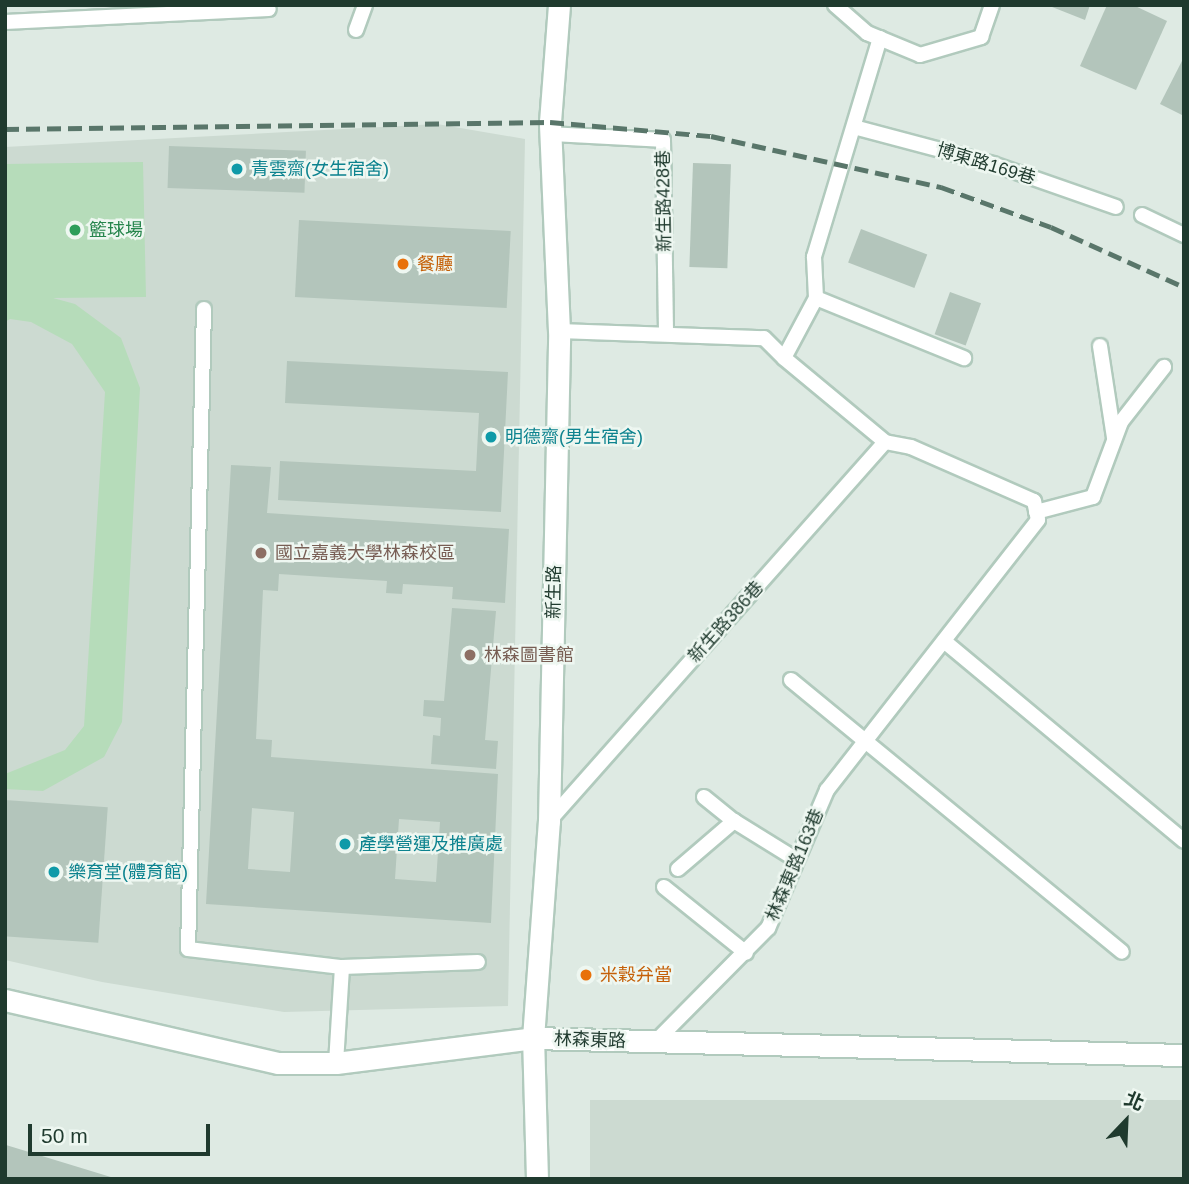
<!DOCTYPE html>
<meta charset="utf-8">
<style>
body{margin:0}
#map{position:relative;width:1189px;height:1184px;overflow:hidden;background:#deeae3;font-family:Arial,"Noto Sans TC",sans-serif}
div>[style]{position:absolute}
.built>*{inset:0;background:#ccdad1;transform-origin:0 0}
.green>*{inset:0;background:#b6dcba}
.building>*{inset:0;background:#b3c5bb;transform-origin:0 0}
.roads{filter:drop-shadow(2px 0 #b1cabd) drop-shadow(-2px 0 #b1cabd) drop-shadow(0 2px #b1cabd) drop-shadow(0 -2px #b1cabd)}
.service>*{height:14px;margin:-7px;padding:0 7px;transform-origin:7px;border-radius:7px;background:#fff}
.tertiary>*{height:21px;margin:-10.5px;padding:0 10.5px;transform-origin:10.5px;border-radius:10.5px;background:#fff}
.secondary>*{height:21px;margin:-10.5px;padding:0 10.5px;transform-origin:10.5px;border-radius:10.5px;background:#fff}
.rail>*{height:5px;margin-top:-2.5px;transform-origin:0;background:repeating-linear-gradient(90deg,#59766a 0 14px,transparent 0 21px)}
.dots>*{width:19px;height:19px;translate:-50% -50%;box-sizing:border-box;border:4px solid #eef7f1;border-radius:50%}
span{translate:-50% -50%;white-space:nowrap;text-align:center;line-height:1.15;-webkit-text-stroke:5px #eef7f1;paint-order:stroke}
.street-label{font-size:18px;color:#1f3a2e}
.culture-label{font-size:18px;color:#0d838f}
.left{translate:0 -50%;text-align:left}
.leisure-label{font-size:18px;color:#27864d}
.food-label{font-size:18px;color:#c56008}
.education-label{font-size:18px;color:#785e54}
.frame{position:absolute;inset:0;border:7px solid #1f3a2e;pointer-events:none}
.north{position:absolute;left:1091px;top:1086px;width:70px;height:70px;-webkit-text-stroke:5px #eef7f1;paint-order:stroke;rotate:23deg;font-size:19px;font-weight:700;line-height:28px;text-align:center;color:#1f3a2e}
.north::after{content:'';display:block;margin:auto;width:24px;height:32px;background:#1f3a2e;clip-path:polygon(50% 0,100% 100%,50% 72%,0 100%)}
.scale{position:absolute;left:28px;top:1124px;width:182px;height:32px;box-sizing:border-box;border:4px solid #1f3a2e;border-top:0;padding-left:9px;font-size:21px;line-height:24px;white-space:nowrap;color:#1f3a2e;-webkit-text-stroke:5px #eef7f1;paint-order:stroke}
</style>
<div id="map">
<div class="built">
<div style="clip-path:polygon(437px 124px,525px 139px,508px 1006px,284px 1012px,102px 982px,5px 960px,5px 147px)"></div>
<div style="left:590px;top:1100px;width:594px;height:79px"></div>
</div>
<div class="green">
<div style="clip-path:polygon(143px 162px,146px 297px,53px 298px,75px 304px,121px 338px,140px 388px,122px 722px,104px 757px,43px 791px,5px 789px,5px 774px,65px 750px,84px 726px,105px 392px,72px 344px,31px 322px,10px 319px,5px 322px,5px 164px)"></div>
</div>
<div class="building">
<div style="clip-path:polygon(1047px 5px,1090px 5px,1085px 20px)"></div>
<div style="clip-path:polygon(1107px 5px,1133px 5px,1167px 21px,1136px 90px,1080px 66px)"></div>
<div style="clip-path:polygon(1184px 57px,1184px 116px,1160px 104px)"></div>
<div style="left:169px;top:146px;width:137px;height:42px;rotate:2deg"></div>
<div style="left:693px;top:163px;width:38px;height:104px;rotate:2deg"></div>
<div style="left:299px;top:220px;width:212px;height:77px;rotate:3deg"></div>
<div style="left:861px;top:229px;width:71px;height:36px;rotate:21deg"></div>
<div style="left:950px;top:292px;width:33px;height:45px;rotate:20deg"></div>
<div style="clip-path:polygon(287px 361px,508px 372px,501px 512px,278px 500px,280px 461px,476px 471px,479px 413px,285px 403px)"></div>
<div style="clip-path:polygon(evenodd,231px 465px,271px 467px,267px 513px,509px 529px,505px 603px,452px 599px,453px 587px,403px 584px,402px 594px,386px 593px,387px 581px,279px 574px,278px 591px,263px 590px,256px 739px,272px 740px,271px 757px,498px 774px,491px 923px,206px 904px,231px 465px,252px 808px,294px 812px,290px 872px,248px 869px,252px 808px,231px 465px,399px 819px,440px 822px,436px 882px,395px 879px,399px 819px)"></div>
<div style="clip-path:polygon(452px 608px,496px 611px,485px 740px,498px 741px,496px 769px,431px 764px,433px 735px,440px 736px,441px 718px,423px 716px,424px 700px,444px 701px)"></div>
<div style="left:5px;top:800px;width:103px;height:136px;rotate:4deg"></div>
<div style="clip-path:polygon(6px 1145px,114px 1178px,114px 1179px,5px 1179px)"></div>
</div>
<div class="roads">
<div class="service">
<div style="left:835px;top:5px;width:43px;rotate:41.2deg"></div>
<div style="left:867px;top:33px;width:57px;rotate:22.5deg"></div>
<div style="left:920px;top:55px;width:64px;rotate:-16.4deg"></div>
<div style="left:981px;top:37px;width:34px;rotate:-71deg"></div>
<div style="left:5px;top:22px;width:264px;rotate:-2.8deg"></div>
<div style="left:356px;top:30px;width:27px;rotate:-70deg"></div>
<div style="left:880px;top:38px;width:229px;rotate:106.8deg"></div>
<div style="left:814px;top:257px;width:41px;rotate:87.2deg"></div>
<div style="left:816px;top:298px;width:68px;rotate:118.1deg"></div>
<div style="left:784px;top:358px;width:131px;rotate:39.7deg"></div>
<div style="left:854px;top:127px;width:144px;rotate:14.9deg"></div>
<div style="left:993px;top:164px;width:130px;rotate:19.3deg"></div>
<div style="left:550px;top:134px;width:113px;rotate:3deg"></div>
<div style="left:663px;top:140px;width:192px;rotate:89.1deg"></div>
<div style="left:1142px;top:215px;width:47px;rotate:25.5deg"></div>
<div style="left:816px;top:298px;width:160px;rotate:22.1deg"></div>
<div style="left:204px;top:309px;width:640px;rotate:91.43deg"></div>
<div style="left:188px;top:949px;width:155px;rotate:6.7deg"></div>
<div style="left:342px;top:967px;width:136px;rotate:-2.1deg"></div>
<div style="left:559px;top:331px;width:205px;rotate:2deg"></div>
<div style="left:764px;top:338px;width:28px;rotate:45deg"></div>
<div style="left:1100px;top:346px;width:93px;rotate:81.3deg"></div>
<div style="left:1036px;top:512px;width:59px;rotate:-14.7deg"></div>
<div style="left:1093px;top:497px;width:80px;rotate:-69.5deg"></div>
<div style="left:1121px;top:422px;width:70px;rotate:-52deg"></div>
<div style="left:944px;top:641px;width:312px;rotate:39.8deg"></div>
<div style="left:791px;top:680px;width:428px;rotate:39.4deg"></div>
<div style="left:704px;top:797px;width:38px;rotate:39deg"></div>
<div style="left:734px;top:821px;width:74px;rotate:31.8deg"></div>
<div style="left:549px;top:821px;width:506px;rotate:-48.44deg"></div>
<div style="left:885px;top:442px;width:26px;rotate:11deg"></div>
<div style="left:911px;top:447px;width:134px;rotate:23.7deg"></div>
<div style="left:1034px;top:501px;width:19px;rotate:78deg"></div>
<div style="left:1038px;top:520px;width:343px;rotate:128deg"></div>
<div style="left:827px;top:790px;width:150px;rotate:113.1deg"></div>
<div style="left:768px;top:928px;width:162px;rotate:134.7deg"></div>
<div style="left:678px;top:869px;width:74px;rotate:-40.6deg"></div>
<div style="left:664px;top:887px;width:105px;rotate:38.8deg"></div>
<div style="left:336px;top:1063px;width:96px;rotate:-86.4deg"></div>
</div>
<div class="tertiary">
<div style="left:537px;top:1179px;width:141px;rotate:-91.6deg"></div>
<div style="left:533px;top:1038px;width:218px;rotate:-85.8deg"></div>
<div style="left:549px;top:821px;width:490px;rotate:-88.8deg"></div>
<div style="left:559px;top:331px;width:209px;rotate:-92.5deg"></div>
<div style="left:550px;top:122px;width:117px;rotate:-85.6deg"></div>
</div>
<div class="secondary">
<div style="left:5px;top:1000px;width:280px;rotate:13deg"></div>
<div style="left:278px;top:1063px;width:58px"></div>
<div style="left:336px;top:1063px;width:199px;rotate:-7.2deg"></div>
<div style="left:533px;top:1038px;width:651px;rotate:1.5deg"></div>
</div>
</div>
<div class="rail">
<div style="left:5px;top:129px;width:545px;rotate:-0.74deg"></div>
<div style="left:550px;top:122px;width:162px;rotate:5deg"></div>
<div style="left:711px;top:136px;width:236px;rotate:12.5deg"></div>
<div style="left:941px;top:187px;width:117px;rotate:20deg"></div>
<div style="left:1051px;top:227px;width:146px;rotate:24.3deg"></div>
</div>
<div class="dots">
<div style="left:237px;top:169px;background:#0f9aa8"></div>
<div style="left:75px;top:230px;background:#2e9e5b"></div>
<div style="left:403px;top:264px;background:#e8710a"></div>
<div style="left:491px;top:437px;background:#0f9aa8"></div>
<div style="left:261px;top:553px;background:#8d6e63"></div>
<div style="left:470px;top:655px;background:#8d6e63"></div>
<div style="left:345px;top:844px;background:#0f9aa8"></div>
<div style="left:54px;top:872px;background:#0f9aa8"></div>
<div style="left:586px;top:975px;background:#e8710a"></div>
</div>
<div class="street-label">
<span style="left:986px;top:164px;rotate:17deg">博東路169巷</span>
<span style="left:664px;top:201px;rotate:-91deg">新生路428巷</span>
<span style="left:554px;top:592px;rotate:-89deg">新生路</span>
<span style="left:726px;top:622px;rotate:-48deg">新生路386巷</span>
<span style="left:795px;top:865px;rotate:-67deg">林森東路163巷</span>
<span style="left:590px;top:1040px;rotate:2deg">林森東路</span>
</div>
<div class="culture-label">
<span class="left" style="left:251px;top:169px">青雲齋(女生宿舍)</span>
<span class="left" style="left:505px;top:437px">明德齋(男生宿舍)</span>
<span class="left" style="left:359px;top:844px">產學營運及推廣處</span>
<span class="left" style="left:68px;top:872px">樂育堂(體育館)</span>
</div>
<div class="leisure-label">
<span class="left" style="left:89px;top:230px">籃球場</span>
</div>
<div class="food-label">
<span class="left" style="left:417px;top:264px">餐廳</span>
<span class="left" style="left:600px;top:975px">米穀弁當</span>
</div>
<div class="education-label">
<span class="left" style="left:275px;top:553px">國立嘉義大學林森校區</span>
<span class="left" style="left:484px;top:655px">林森圖書館</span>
</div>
<div class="frame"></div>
<div class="north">北</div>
<div class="scale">50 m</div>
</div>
